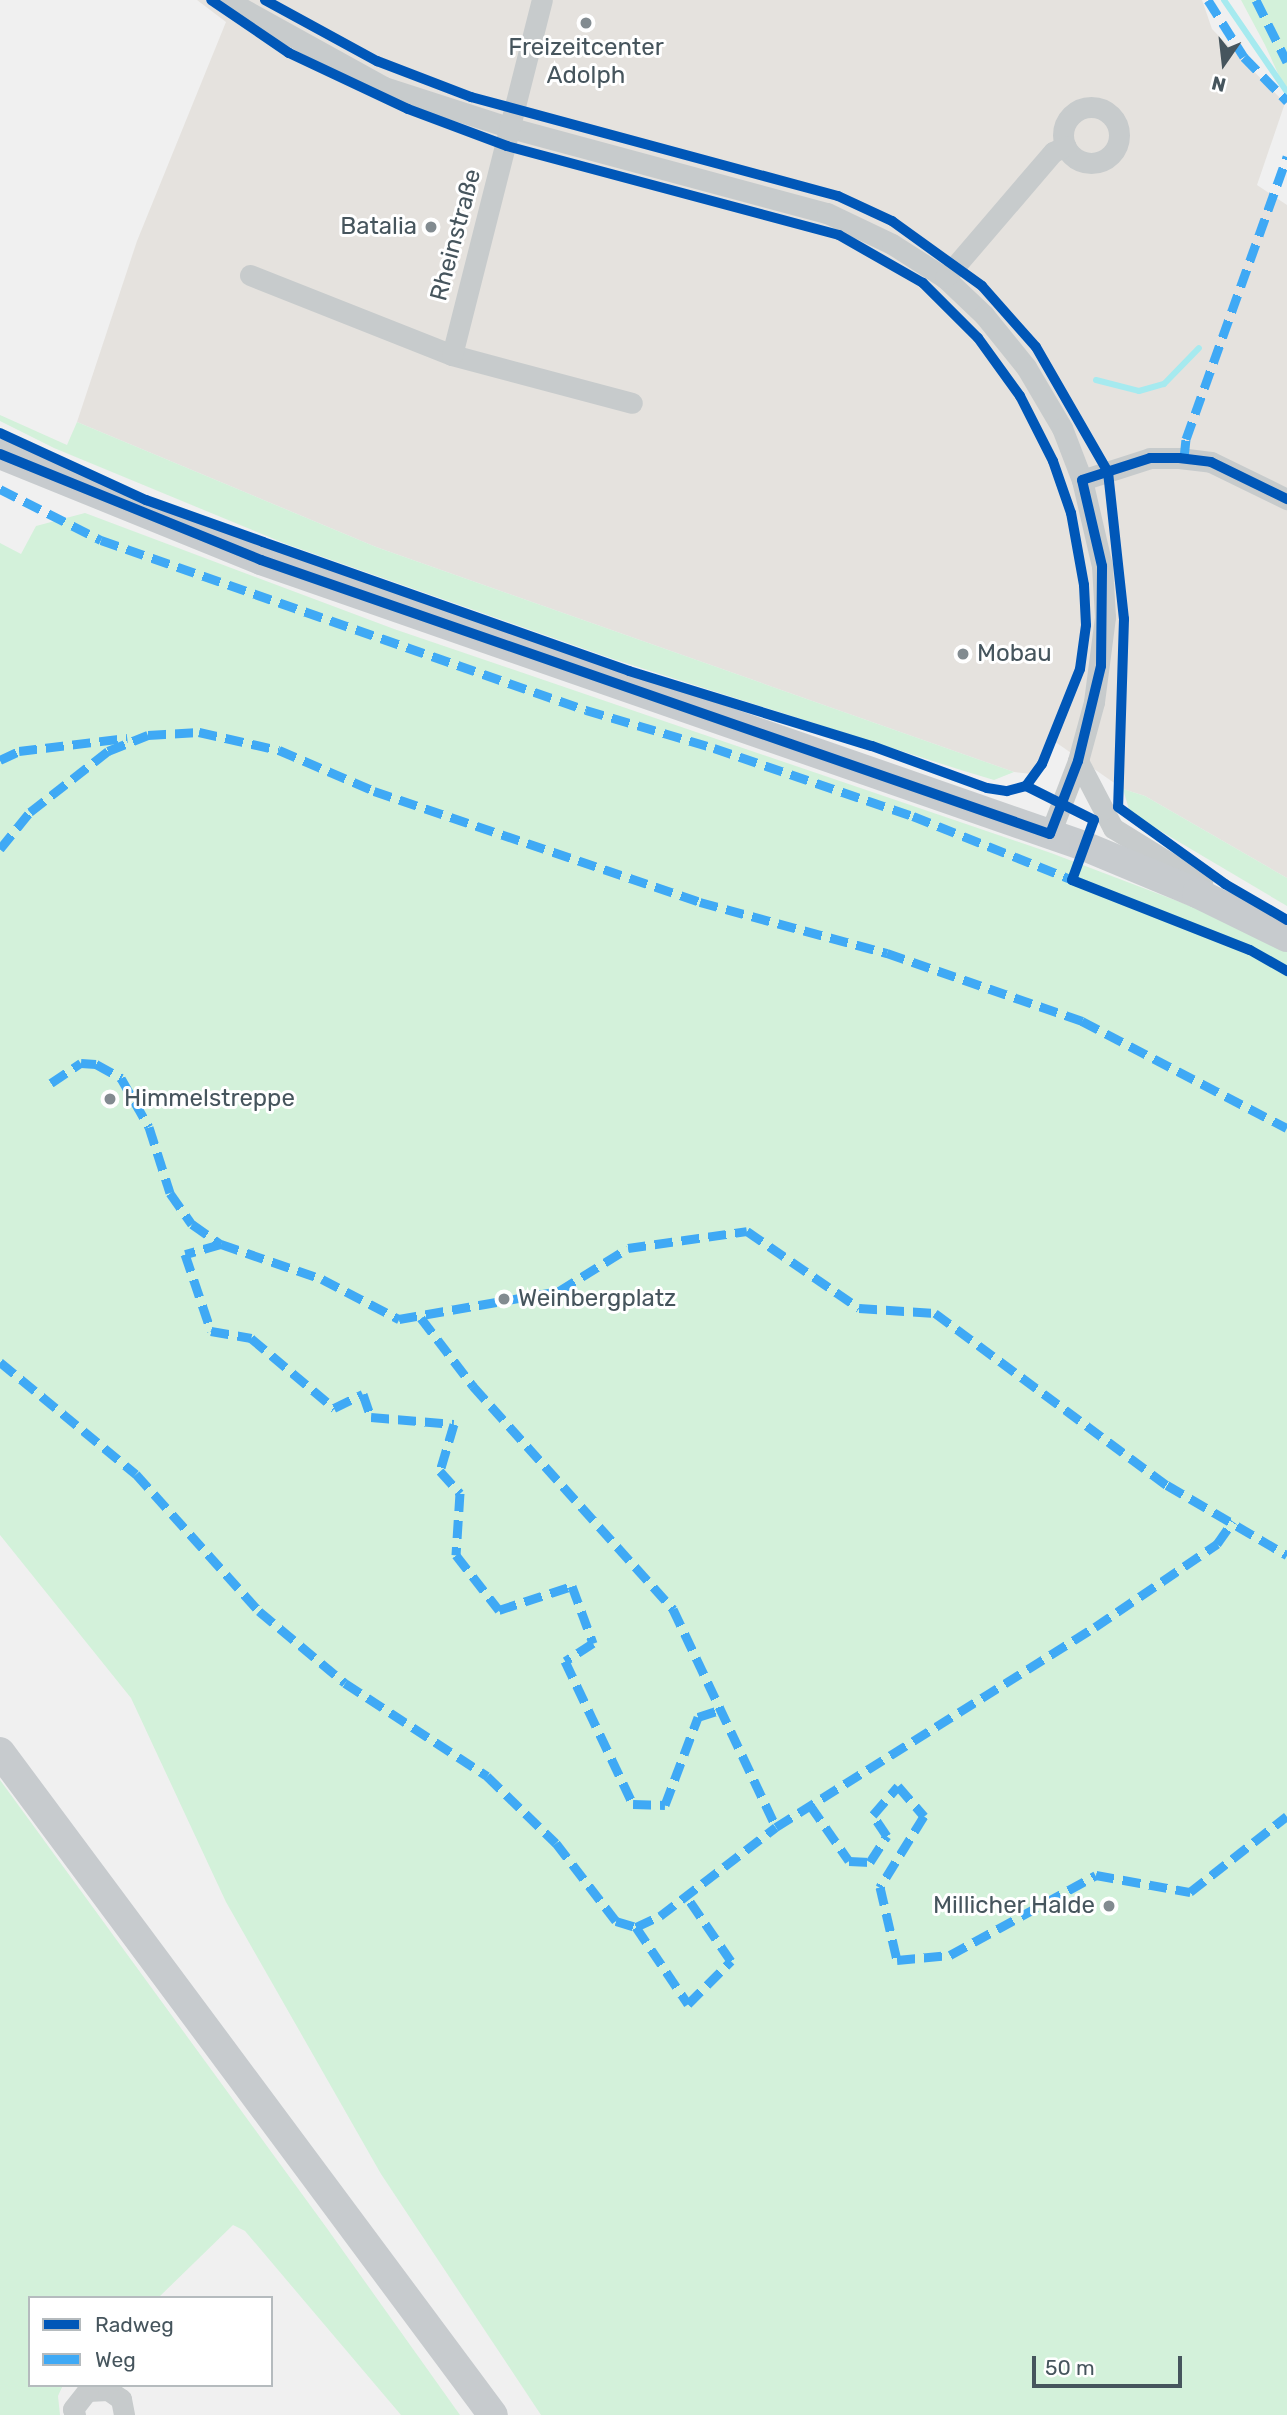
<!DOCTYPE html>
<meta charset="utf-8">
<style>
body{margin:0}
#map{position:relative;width:1287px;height:2415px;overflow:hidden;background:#f0f0f0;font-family:Rubik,sans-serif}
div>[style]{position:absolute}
.commercial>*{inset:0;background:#e5e2de}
.green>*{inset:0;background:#d3f1da}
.stream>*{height:6px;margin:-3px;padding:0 3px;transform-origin:3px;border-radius:3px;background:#a6eaef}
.minor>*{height:21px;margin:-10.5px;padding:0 10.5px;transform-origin:10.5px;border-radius:10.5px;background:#c7cbcc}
.minor>.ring{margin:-10.5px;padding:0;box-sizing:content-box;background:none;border:21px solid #c7cbcc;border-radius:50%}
.secondary>*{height:30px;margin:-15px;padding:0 15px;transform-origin:15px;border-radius:15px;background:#c7cbce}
.quiet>*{height:9px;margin-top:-4.5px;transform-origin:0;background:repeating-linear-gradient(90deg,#3fa9f5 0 18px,transparent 0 27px)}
.cycleway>*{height:10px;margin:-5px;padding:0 5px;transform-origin:5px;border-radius:5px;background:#0057b8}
.dots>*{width:19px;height:19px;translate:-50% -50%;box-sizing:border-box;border:4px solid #fff;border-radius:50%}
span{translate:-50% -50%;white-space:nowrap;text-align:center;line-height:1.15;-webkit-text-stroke:6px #fff;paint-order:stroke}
.poi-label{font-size:24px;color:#46555d}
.right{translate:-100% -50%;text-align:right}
.left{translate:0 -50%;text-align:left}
.street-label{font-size:24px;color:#46555d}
.legend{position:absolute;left:28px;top:2296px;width:245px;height:91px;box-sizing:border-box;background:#fff;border:2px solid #b5bbbe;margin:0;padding:9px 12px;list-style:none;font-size:21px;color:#46555d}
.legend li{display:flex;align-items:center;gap:14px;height:35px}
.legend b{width:35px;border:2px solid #b5bbbe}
.north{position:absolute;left:1189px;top:28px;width:70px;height:70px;-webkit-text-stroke:5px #fff;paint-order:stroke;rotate:194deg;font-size:19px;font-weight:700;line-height:28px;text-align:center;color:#46555d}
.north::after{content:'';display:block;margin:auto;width:24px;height:32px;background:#46555d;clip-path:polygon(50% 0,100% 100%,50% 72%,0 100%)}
.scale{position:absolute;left:1032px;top:2356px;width:150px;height:32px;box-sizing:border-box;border:4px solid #46555d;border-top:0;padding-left:9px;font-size:21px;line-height:24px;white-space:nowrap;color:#46555d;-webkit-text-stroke:5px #fff;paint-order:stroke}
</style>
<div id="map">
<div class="commercial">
<div style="clip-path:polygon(197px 0,1202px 0,1212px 29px,1285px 103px,1257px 185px,1287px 205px,1287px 878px,1145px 796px,1123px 789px,1051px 739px,1031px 774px,1014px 772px,376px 547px,77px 422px,137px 241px,226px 22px)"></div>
</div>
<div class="green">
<div style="clip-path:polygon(1241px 0,1287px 0,1287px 93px,1265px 45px)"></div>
<div style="clip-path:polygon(0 415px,67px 445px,77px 422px,376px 547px,1014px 772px,994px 780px,964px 771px,613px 659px,286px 544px,54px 448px,0 421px)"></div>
<div style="clip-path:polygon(85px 513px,394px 629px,1051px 853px,1259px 932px,1287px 948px,1287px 2415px,541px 2415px,381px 2174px,226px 1902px,131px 1698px,0 1535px,0 543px,21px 554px,36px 526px)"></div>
<div style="clip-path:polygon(1123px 789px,1145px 796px,1287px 878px,1287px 906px,1130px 813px)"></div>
<div style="clip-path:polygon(0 1780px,326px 2227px,460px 2415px,401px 2415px,245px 2231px,233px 2225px,158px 2298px,30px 2298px,30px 2385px,63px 2385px,58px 2396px,60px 2415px,0 2415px)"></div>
</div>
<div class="stream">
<div style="left:1224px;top:0;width:112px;rotate:55.6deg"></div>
<div style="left:1096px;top:380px;width:44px;rotate:14.3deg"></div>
<div style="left:1139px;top:391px;width:26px;rotate:-16deg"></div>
<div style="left:1164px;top:384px;width:50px;rotate:-45.8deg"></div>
</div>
<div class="minor">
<div style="left:227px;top:0;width:179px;rotate:29deg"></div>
<div style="left:384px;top:87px;width:133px;rotate:17.9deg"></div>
<div style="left:511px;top:128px;width:327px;rotate:15.1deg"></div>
<div style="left:827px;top:213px;width:72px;rotate:25.5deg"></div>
<div style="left:892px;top:244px;width:63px;rotate:32.7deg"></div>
<div style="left:945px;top:278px;width:54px;rotate:43.5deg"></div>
<div style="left:984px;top:315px;width:67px;rotate:51.1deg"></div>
<div style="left:1026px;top:367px;width:71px;rotate:59.5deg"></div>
<div style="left:1062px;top:428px;width:56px;rotate:69deg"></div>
<div style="left:1082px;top:480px;width:88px;rotate:76.9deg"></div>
<div style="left:1102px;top:566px;width:51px;rotate:86.6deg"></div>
<div style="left:1105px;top:617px;width:86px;rotate:97.4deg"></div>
<div style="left:1094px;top:702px;width:61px;rotate:105.2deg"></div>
<div style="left:1078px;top:761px;width:78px;rotate:111deg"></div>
<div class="ring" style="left:1063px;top:107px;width:35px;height:35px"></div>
<div style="left:250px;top:275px;width:217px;rotate:21.6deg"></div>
<div style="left:452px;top:355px;width:186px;rotate:14.9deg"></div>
<div style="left:945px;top:278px;width:166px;rotate:-49.4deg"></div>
<div style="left:1053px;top:152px;width:14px;rotate:-25deg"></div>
<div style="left:452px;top:355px;width:366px;rotate:-75.8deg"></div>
<div style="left:1082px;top:480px;width:71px;rotate:-17.9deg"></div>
<div style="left:1150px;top:458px;width:29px"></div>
<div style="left:1179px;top:458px;width:32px;rotate:7deg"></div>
<div style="left:1211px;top:462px;width:85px;rotate:26deg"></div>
<div style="left:1078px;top:761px;width:76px;rotate:62.4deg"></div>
<div style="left:1113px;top:828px;width:105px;rotate:31.7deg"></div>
<div style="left:75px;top:2415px;width:6px;rotate:-108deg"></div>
<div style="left:73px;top:2409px;width:23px;rotate:-52deg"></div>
<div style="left:87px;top:2391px;width:21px;rotate:-3deg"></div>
<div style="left:108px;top:2390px;width:16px;rotate:35deg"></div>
<div style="left:121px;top:2399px;width:16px;rotate:79deg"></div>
</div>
<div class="secondary">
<div style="left:0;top:454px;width:282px;rotate:22.1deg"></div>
<div style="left:261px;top:560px;width:871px;rotate:19.16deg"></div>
<div style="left:1084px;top:846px;width:122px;rotate:22.6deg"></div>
<div style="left:1197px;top:893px;width:100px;rotate:26.1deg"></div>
<div style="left:0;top:1752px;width:826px;rotate:53.37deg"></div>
</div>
<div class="quiet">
<div style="left:1208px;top:0;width:67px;rotate:57.7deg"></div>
<div style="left:1244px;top:57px;width:62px;rotate:45.7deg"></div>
<div style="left:1256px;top:0;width:69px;rotate:63.4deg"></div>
<div style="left:1184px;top:458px;width:19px;rotate:-84deg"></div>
<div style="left:1186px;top:439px;width:300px;rotate:-70.3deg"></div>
<div style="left:0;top:489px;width:113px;rotate:26.8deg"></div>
<div style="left:101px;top:540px;width:514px;rotate:19.32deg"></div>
<div style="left:586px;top:710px;width:134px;rotate:16.5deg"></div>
<div style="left:714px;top:748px;width:210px;rotate:18.9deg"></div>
<div style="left:913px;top:816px;width:178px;rotate:21.8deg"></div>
<div style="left:0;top:760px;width:21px;rotate:-25deg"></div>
<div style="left:19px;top:751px;width:109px;rotate:-6.9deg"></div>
<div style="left:0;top:849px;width:48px;rotate:-51deg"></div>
<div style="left:30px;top:812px;width:99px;rotate:-38deg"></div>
<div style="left:108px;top:751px;width:43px;rotate:-21.8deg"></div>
<div style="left:148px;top:735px;width:51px;rotate:-3.4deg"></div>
<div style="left:199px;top:732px;width:82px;rotate:12.7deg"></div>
<div style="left:279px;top:750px;width:103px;rotate:23.3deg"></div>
<div style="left:374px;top:791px;width:344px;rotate:18.8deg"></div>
<div style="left:700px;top:902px;width:194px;rotate:15.3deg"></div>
<div style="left:887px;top:953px;width:207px;rotate:19.2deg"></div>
<div style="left:1082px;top:1021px;width:231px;rotate:27.6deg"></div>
<div style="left:51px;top:1083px;width:36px;rotate:-34deg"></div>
<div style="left:81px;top:1063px;width:15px;rotate:4deg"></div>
<div style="left:96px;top:1064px;width:29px;rotate:29deg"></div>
<div style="left:121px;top:1078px;width:56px;rotate:60.3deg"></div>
<div style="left:149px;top:1127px;width:69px;rotate:72.3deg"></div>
<div style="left:170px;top:1193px;width:38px;rotate:55deg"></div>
<div style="left:192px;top:1224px;width:35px;rotate:35deg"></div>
<div style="left:221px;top:1244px;width:107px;rotate:19.1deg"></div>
<div style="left:322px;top:1279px;width:87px;rotate:27.5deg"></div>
<div style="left:399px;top:1319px;width:162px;rotate:-9.9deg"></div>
<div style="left:559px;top:1291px;width:81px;rotate:-31.9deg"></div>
<div style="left:628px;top:1248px;width:120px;rotate:-8.1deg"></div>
<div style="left:747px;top:1231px;width:136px;rotate:34.5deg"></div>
<div style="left:859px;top:1308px;width:76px;rotate:3.8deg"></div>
<div style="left:935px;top:1313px;width:289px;rotate:36.6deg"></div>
<div style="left:1167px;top:1485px;width:139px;rotate:30.3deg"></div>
<div style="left:221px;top:1244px;width:37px;rotate:164deg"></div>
<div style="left:185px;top:1254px;width:81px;rotate:71.3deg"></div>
<div style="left:211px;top:1331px;width:41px;rotate:9.9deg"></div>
<div style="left:251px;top:1338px;width:109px;rotate:40.1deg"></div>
<div style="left:334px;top:1408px;width:32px;rotate:-26deg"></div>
<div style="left:363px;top:1394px;width:24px;rotate:71deg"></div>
<div style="left:371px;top:1417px;width:83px;rotate:4.8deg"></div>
<div style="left:454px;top:1424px;width:49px;rotate:106.6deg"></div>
<div style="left:440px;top:1471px;width:30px;rotate:48deg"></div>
<div style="left:460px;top:1493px;width:62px;rotate:93.7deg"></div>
<div style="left:456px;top:1555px;width:70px;rotate:52deg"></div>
<div style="left:499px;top:1610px;width:77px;rotate:-18.2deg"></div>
<div style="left:572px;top:1586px;width:61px;rotate:69.8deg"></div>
<div style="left:593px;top:1643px;width:33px;rotate:147deg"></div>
<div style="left:565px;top:1661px;width:158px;rotate:64.6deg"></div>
<div style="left:633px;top:1804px;width:32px;rotate:2deg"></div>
<div style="left:665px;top:1805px;width:94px;rotate:-69.4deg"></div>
<div style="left:698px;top:1717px;width:23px;rotate:-18deg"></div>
<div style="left:421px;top:1318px;width:86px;rotate:52.6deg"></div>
<div style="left:473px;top:1386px;width:300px;rotate:48.1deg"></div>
<div style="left:673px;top:1609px;width:241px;rotate:64.7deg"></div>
<div style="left:0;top:1362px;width:176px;rotate:39.5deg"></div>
<div style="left:136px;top:1474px;width:184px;rotate:48.1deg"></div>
<div style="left:259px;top:1611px;width:112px;rotate:39.9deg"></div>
<div style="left:345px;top:1683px;width:170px;rotate:33.2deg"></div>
<div style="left:487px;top:1776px;width:96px;rotate:44.2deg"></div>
<div style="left:556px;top:1843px;width:98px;rotate:52.4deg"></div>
<div style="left:616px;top:1921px;width:21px;rotate:17deg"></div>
<div style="left:636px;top:1927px;width:26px;rotate:-25deg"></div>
<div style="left:660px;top:1916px;width:146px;rotate:-37.5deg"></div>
<div style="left:776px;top:1827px;width:377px;rotate:-32.1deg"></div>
<div style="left:1095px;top:1627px;width:148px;rotate:-34.2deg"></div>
<div style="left:1217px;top:1544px;width:28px;rotate:-55deg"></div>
<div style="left:810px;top:1805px;width:68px;rotate:55.1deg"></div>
<div style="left:849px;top:1861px;width:21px;rotate:3deg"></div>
<div style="left:870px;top:1862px;width:31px;rotate:-57deg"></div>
<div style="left:887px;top:1836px;width:25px;rotate:-124deg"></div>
<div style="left:873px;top:1815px;width:38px;rotate:-49deg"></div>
<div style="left:898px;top:1786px;width:40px;rotate:49deg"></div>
<div style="left:924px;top:1816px;width:84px;rotate:121.8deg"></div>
<div style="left:880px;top:1887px;width:75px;rotate:76.9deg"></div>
<div style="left:897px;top:1960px;width:53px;rotate:-5.4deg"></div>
<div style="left:950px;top:1955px;width:166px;rotate:-28.7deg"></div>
<div style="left:1096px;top:1875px;width:96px;rotate:10.3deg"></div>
<div style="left:1190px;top:1892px;width:123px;rotate:-38.1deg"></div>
<div style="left:636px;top:1927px;width:93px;rotate:56deg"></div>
<div style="left:688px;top:2004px;width:61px;rotate:-45deg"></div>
<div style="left:731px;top:1961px;width:81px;rotate:-124.5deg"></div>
</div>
<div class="cycleway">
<div style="left:265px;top:0;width:128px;rotate:28.6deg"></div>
<div style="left:377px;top:61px;width:101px;rotate:21deg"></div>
<div style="left:471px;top:97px;width:380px;rotate:15.1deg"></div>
<div style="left:838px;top:196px;width:60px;rotate:24.8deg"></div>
<div style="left:892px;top:221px;width:111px;rotate:35.8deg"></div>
<div style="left:982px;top:286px;width:81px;rotate:48.5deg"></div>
<div style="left:1036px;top:347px;width:144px;rotate:60.1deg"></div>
<div style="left:1108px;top:472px;width:148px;rotate:83.8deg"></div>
<div style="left:1124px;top:619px;width:188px;rotate:91.8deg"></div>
<div style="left:1118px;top:807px;width:132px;rotate:35.7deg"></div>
<div style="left:1225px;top:884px;width:72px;rotate:30.1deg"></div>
<div style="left:0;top:433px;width:161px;rotate:24.7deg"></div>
<div style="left:146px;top:500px;width:124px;rotate:19.7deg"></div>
<div style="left:263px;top:542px;width:388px;rotate:19.4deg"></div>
<div style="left:629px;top:671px;width:254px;rotate:17.2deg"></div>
<div style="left:872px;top:746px;width:122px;rotate:20.1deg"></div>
<div style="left:987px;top:788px;width:20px;rotate:9deg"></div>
<div style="left:1007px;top:791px;width:20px;rotate:-15deg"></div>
<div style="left:1026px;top:786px;width:27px;rotate:-54deg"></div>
<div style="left:1042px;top:764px;width:102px;rotate:-68.2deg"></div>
<div style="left:1080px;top:669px;width:44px;rotate:-82.2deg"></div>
<div style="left:1086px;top:625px;width:40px;rotate:-92.9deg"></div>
<div style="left:1084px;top:585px;width:73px;rotate:-100.2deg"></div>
<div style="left:1071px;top:513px;width:55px;rotate:-109.1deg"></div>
<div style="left:1053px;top:461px;width:73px;rotate:-116.9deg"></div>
<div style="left:1020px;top:396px;width:72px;rotate:-125.9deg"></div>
<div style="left:978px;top:338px;width:78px;rotate:-135deg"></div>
<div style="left:923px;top:283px;width:97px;rotate:-150.3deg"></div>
<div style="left:839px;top:235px;width:344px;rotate:-165deg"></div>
<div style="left:507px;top:146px;width:106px;rotate:-159.5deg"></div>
<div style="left:408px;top:109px;width:132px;rotate:-154.8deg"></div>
<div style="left:289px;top:53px;width:94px;rotate:-145.8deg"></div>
<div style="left:0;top:454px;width:282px;rotate:22.1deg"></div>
<div style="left:261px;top:560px;width:835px;rotate:19.15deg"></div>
<div style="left:1050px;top:834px;width:78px;rotate:-69deg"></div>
<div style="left:1078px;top:761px;width:98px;rotate:-76.4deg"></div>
<div style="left:1101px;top:666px;width:100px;rotate:-89.4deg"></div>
<div style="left:1102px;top:566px;width:88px;rotate:-103.1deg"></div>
<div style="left:1082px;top:480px;width:71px;rotate:-17.9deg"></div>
<div style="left:1150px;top:458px;width:29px"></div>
<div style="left:1179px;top:458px;width:32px;rotate:7deg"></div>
<div style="left:1211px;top:462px;width:85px;rotate:26deg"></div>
<div style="left:1026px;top:786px;width:76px;rotate:26.6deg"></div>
<div style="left:1094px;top:820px;width:64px;rotate:110.1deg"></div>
<div style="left:1072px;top:880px;width:191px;rotate:21.5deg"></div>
<div style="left:1250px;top:950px;width:43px;rotate:29.6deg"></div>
</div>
<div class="dots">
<div style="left:586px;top:23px;background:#828b90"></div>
<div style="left:431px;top:227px;background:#828b90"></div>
<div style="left:963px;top:654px;background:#828b90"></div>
<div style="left:110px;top:1099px;background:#828b90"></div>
<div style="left:504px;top:1299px;background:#828b90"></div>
<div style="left:1109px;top:1906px;background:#828b90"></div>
</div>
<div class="poi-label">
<span style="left:586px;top:62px">Freizeitcenter<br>Adolph</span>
<span class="right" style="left:417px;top:227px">Batalia</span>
<span class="left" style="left:977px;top:654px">Mobau</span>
<span class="left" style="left:124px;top:1099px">Himmelstreppe</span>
<span class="left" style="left:518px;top:1299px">Weinbergplatz</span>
<span class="right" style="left:1095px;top:1906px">Millicher Halde</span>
</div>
<div class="street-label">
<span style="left:456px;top:235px;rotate:-75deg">Rheinstraße</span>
</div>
<ul class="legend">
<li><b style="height:9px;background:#0057b8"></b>Radweg</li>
<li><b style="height:9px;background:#3fa9f5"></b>Weg</li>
</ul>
<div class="north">N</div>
<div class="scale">50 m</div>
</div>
